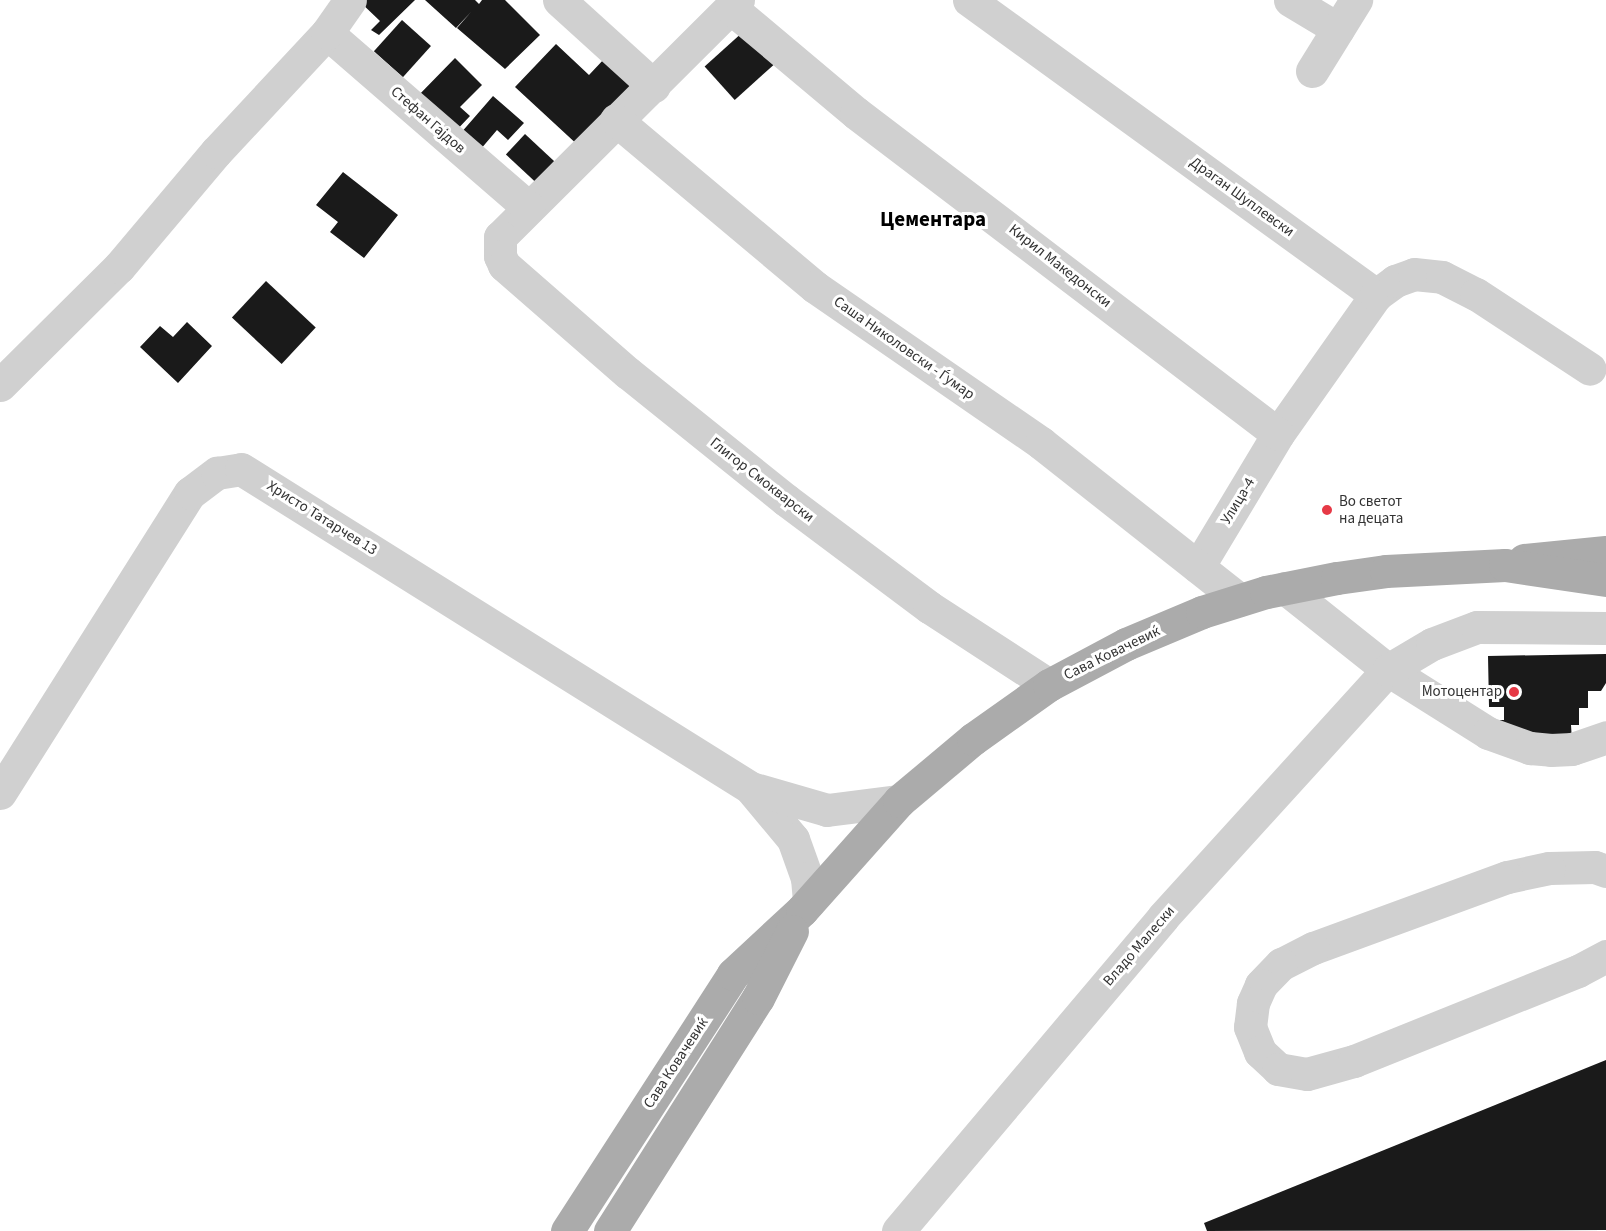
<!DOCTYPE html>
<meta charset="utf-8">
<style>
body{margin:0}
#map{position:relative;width:1606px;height:1231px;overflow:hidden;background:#fff;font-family:"Source Sans 3",sans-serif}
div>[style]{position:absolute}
.building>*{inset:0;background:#1a1a1a;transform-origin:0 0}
.minor>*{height:33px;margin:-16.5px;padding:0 16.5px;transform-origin:16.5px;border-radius:16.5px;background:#d0d0d0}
.major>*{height:33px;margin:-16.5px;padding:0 16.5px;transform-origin:16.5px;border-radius:16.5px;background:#ababab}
.dots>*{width:16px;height:16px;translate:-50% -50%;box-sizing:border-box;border:3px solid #fff;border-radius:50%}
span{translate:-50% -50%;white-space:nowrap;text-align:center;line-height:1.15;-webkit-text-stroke:6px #fff;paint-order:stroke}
.street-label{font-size:15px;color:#333}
.poi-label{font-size:15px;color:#333}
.left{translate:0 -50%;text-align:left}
.right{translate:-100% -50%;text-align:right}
.district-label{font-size:21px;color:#000;font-weight:700}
</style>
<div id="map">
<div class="building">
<div style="clip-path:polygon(358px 0,415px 0,379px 35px,371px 30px,380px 21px)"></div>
<div style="clip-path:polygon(425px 0,475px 0,479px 4px,482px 0,505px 0,540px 35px,505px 69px,457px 28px,471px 12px,456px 28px)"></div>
<div style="left:402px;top:20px;width:39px;height:42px;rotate:42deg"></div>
<div style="left:744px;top:31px;width:45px;height:53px;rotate:48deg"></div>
<div style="clip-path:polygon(556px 44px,589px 75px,605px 58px,637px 88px,581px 148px,515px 87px)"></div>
<div style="clip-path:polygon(455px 58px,482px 85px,460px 107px,470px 116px,452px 135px,415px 99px)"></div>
<div style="clip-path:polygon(493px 96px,524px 123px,508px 140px,497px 130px,480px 150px,460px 134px)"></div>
<div style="left:525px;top:134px;width:40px;height:28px;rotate:43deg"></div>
<div style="clip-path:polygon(343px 172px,398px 215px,364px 258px,330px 232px,338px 222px,316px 205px)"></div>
<div style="left:266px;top:281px;width:68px;height:50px;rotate:43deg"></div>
<div style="clip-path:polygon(187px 322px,212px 346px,178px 383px,140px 347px,160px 326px,173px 337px)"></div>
<div style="clip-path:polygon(1606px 654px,1606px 683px,1601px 691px,1588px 691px,1588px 708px,1579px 708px,1579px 725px,1571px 725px,1572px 741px,1540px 736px,1495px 720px,1504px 720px,1504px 707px,1489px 707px,1488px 656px)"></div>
<div style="clip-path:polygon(1606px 1060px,1606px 1230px,1207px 1231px,1204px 1223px)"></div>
</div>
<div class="minor">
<div style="left:559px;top:0;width:128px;rotate:42.2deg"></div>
<div style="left:738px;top:0;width:336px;rotate:135.1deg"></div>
<div style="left:500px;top:237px;width:19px;rotate:90deg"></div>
<div style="left:500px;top:256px;width:10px;rotate:66deg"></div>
<div style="left:504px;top:265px;width:164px;rotate:41.1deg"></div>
<div style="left:628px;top:373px;width:203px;rotate:38.8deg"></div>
<div style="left:786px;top:500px;width:179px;rotate:36.8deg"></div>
<div style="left:929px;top:607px;width:143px;rotate:33deg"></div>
<div style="left:969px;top:0;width:503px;rotate:35.94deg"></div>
<div style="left:1376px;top:295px;width:170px;rotate:125.2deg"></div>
<div style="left:1278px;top:434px;width:155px;rotate:121deg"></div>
<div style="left:1290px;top:0;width:56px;rotate:31.1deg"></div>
<div style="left:731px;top:8px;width:163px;rotate:40deg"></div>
<div style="left:856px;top:113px;width:530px;rotate:37.26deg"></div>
<div style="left:327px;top:33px;width:267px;rotate:40.9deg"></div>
<div style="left:1312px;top:71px;width:84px;rotate:-58.2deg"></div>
<div style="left:616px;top:120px;width:260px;rotate:40deg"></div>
<div style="left:815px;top:287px;width:275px;rotate:34.6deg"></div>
<div style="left:1041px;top:443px;width:253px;rotate:38.3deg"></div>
<div style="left:1376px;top:295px;width:24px;rotate:-36deg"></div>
<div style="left:1395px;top:281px;width:20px;rotate:-20deg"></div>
<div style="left:1414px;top:274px;width:28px;rotate:6deg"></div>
<div style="left:1442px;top:277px;width:38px;rotate:27deg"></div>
<div style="left:1476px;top:294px;width:136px;rotate:33.3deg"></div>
<div style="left:0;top:385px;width:168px;rotate:-44.8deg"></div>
<div style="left:119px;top:267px;width:150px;rotate:-49.9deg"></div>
<div style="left:216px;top:152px;width:163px;rotate:-47deg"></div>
<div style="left:327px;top:33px;width:40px;rotate:-55.1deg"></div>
<div style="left:1285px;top:588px;width:132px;rotate:38.5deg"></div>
<div style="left:1388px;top:670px;width:118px;rotate:32.2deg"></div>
<div style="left:1488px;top:733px;width:45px;rotate:19.7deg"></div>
<div style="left:1530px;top:748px;width:21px;rotate:5deg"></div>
<div style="left:1551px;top:750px;width:21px;rotate:-3deg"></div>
<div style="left:1572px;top:749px;width:36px;rotate:-19deg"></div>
<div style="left:752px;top:790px;width:64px;rotate:50.1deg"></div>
<div style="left:793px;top:839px;width:41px;rotate:70.3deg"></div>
<div style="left:807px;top:878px;width:24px;rotate:85deg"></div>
<div style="left:0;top:793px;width:355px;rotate:-57.7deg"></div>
<div style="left:190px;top:493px;width:34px;rotate:-37deg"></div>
<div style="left:217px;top:473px;width:24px;rotate:-9deg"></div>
<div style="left:241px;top:469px;width:602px;rotate:32.03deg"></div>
<div style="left:751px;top:788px;width:79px;rotate:16.1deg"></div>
<div style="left:827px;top:810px;width:73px;rotate:-7.1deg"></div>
<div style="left:1606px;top:871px;width:12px;rotate:-160deg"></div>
<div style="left:1595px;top:867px;width:46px;rotate:178.8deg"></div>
<div style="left:1549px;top:868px;width:43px;rotate:167.9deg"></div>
<div style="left:1507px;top:877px;width:207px;rotate:159.9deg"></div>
<div style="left:1313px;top:948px;width:36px;rotate:153deg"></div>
<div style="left:1281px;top:964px;width:29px;rotate:134deg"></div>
<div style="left:1261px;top:985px;width:20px;rotate:114deg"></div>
<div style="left:1253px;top:1003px;width:24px;rotate:97deg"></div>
<div style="left:1250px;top:1027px;width:27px;rotate:68deg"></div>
<div style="left:1260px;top:1052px;width:25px;rotate:43deg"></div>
<div style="left:1278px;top:1069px;width:29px;rotate:10deg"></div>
<div style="left:1307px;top:1074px;width:49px;rotate:-15.5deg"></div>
<div style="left:1354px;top:1061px;width:241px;rotate:-21.9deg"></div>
<div style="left:1578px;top:971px;width:32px;rotate:-28deg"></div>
<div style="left:898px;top:1231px;width:411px;rotate:-49.8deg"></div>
<div style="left:1163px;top:917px;width:334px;rotate:-47.7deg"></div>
<div style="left:1388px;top:670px;width:51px;rotate:-30.6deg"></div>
<div style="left:1432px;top:644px;width:48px;rotate:-20.7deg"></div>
<div style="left:1477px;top:627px;width:129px;rotate:0.4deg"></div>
</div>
<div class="major">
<div style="left:1524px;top:560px;width:82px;rotate:-5.6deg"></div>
<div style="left:567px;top:1231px;width:306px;rotate:-57.1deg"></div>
<div style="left:733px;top:974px;width:94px;rotate:-42.8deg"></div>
<div style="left:802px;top:910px;width:146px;rotate:-48.3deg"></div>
<div style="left:899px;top:801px;width:97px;rotate:-40deg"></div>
<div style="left:973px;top:739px;width:93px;rotate:-35.4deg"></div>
<div style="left:1049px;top:685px;width:87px;rotate:-28deg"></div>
<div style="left:1126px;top:644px;width:82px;rotate:-22.8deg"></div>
<div style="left:1202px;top:612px;width:67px;rotate:-17.4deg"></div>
<div style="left:1266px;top:592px;width:72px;rotate:-11.2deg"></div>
<div style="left:1337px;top:578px;width:49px;rotate:-8.1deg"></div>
<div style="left:1386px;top:571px;width:119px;rotate:-2.9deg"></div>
<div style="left:1505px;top:565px;width:102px;rotate:8.4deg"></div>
<div style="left:610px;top:1231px;width:276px;rotate:-57.6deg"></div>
<div style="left:758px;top:998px;width:75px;rotate:-63.1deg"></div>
</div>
<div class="dots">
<div style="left:1327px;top:510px;background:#e63946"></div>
<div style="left:1514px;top:692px;background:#e63946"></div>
</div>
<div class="street-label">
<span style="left:428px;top:120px;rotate:41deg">Стефан Гајдов</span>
<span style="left:1242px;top:197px;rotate:36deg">Драган Шуплевски</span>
<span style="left:1060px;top:266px;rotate:38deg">Кирил Македонски</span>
<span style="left:904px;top:348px;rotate:35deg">Саша Николовски - Ѓумар</span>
<span style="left:762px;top:480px;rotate:38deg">Глигор Смокварски</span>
<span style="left:1238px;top:501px;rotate:-59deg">Улица-4</span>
<span style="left:322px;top:518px;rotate:32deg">Христо Татарчев 13</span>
<span style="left:1112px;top:653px;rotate:-26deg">Сава Ковачевиќ</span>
<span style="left:1139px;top:946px;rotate:-49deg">Владо Малески</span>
<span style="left:676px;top:1063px;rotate:-57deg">Сава Ковачевиќ</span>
</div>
<div class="poi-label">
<span class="left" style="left:1339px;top:510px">Во светот<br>на децата</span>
<span class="right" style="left:1502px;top:692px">Мотоцентар</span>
</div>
<div class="district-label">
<span style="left:933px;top:219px">Цементара</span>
</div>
</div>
